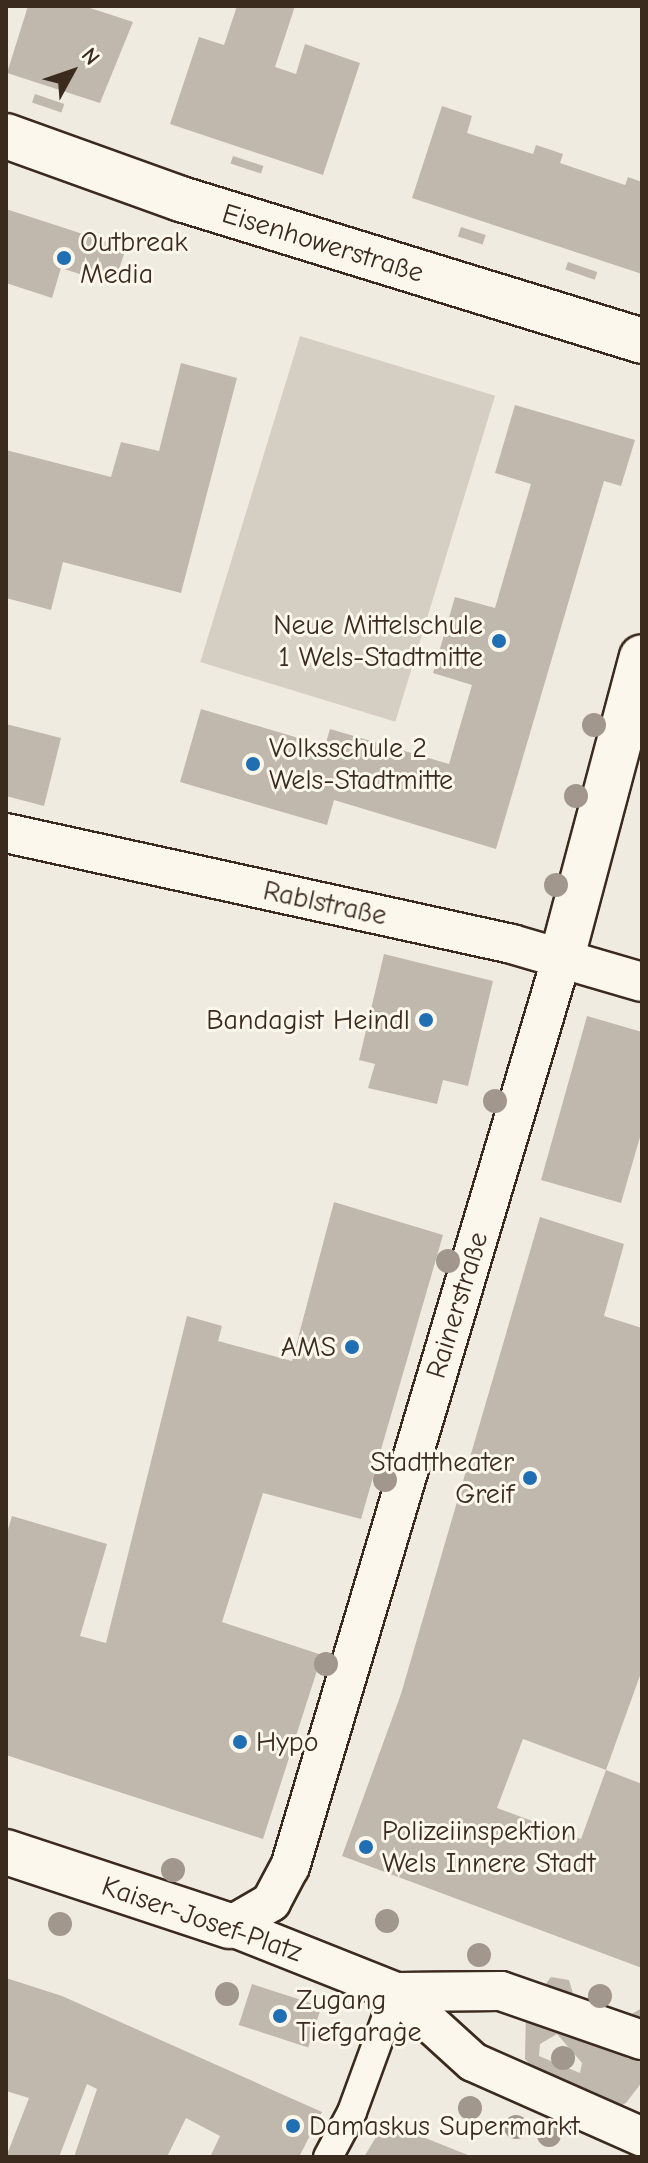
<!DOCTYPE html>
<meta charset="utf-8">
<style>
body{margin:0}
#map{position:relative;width:648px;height:2163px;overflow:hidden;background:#f0ebe0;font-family:"Comic Neue",sans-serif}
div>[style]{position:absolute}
.green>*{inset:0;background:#d5cec3;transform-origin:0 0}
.building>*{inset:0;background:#c0b8ad;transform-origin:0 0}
.roads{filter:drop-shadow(2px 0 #3b2a1e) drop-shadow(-2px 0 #3b2a1e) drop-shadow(0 2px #3b2a1e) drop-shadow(0 -2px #3b2a1e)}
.pedestrian>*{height:28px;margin:-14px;padding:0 14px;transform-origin:14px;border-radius:14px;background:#fbf7ec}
.minor>*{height:38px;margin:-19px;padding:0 19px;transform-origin:19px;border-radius:19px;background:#fbf7ec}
.tertiary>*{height:44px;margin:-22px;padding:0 22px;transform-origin:22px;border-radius:22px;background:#fbf7ec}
.primary>*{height:44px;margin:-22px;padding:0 22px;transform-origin:22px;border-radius:22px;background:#fbf7ec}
.trees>*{width:24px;height:24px;margin:-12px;border-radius:50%;background:#a2978c}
.dots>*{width:22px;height:22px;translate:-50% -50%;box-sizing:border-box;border:4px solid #fbf7ec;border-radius:50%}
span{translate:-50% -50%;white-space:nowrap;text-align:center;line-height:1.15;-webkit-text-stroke:6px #fbf7ec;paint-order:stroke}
.poi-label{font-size:28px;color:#3b2a1e}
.left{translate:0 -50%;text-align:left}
.right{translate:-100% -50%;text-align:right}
.street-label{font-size:28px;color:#3b2a1e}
.frame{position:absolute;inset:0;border:8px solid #3b2a1e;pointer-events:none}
.north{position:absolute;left:32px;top:32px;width:80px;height:80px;-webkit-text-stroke:6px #fbf7ec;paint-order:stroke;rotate:50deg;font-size:22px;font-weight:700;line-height:32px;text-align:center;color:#3b2a1e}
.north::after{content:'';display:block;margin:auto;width:28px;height:36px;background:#3b2a1e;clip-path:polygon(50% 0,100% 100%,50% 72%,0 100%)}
</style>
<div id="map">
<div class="green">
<div style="left:300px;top:336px;width:204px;height:341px;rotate:17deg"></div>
</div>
<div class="building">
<div style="clip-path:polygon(28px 6px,84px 6px,133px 22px,100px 103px,7px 73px)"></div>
<div style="clip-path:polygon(237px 6px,295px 6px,275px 67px,296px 74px,305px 44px,360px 63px,323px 175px,170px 124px,199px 37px,224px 45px)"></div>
<div style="left:35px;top:94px;width:31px;height:9px;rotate:19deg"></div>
<div style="clip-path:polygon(442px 106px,472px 116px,467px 133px,533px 154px,536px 145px,563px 154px,560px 163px,625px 185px,628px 177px,642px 182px,642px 274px,412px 198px)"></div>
<div style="left:233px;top:156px;width:32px;height:8px;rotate:18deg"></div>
<div style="clip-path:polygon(6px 209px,126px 248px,114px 285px,61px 268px,52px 298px,6px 283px)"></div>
<div style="left:461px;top:227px;width:26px;height:10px;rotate:18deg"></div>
<div style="left:568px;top:262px;width:31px;height:8px;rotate:19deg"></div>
<div style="clip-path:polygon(181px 363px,237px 378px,181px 593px,63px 562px,51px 610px,6px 598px,6px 450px,111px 477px,121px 442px,159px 451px)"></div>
<div style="clip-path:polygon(515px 405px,635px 440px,621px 486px,604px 481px,496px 849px,334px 800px,327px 825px,180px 782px,201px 709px,325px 746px,330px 729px,449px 764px,472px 685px,433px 673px,455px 597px,495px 608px,531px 484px,495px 473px)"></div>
<div style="clip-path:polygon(6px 724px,61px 738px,44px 806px,6px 796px)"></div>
<div style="clip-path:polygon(384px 954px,493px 981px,468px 1086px,443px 1080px,437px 1104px,368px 1088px,375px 1064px,359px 1060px)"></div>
<div style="clip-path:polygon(587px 1016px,642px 1032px,642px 1130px,621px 1203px,541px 1180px)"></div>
<div style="clip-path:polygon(334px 1202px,443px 1235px,361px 1519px,263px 1493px,222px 1622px,322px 1655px,263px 1839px,6px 1755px,6px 1536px,12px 1516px,107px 1544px,80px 1636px,106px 1643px,187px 1316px,222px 1326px,218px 1341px,292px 1361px)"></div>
<div style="clip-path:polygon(540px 1217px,624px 1244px,604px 1316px,642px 1328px,642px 1670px,606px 1770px,523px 1739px,497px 1808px,581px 1839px,606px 1770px,642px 1784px,642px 1968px,342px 1856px,401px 1694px)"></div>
<div style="clip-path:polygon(evenodd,551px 1977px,569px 1980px,576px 2004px,623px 2019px,642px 2008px,642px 2038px,617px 2050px,628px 2059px,642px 2053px,642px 2082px,626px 2103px,620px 2106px,579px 2090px,536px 2071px,525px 2059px,526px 2009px,551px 1977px,557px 2034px,582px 2063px,580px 2073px,539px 2056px,540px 2044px,557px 2034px)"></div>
<div style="clip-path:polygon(6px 1978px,62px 1996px,322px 2112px,299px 2157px,210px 2157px,220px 2136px,186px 2118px,167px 2157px,74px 2157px,97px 2089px,87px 2084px,59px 2157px,6px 2157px,29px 2098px,6px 2091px)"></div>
<div style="left:252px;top:1984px;width:73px;height:43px;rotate:18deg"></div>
<div style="clip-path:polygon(385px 2122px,473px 2157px,364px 2157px)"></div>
</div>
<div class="roads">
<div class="pedestrian">
<div style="left:328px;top:2157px;width:51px;rotate:-61.9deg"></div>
<div style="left:352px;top:2112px;width:128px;rotate:-69.9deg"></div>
</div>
<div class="minor">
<div style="left:6px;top:833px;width:518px;rotate:12.37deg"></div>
<div style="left:512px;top:944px;width:135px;rotate:16.3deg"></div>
<div style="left:230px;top:1926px;width:48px;rotate:-30.3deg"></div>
<div style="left:271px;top:1902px;width:40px;rotate:-62deg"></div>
<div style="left:290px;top:1867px;width:950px;rotate:-73.36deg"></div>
<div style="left:230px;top:1926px;width:179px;rotate:21.7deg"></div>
<div style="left:396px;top:1992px;width:104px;rotate:42.3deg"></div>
<div style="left:473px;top:2062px;width:185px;rotate:23.9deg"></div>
<div style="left:396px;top:1992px;width:105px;rotate:-0.5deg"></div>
<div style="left:501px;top:1991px;width:149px;rotate:19.2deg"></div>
</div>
<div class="tertiary">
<div style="left:562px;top:957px;width:310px;rotate:-75.1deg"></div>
<div style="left:6px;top:1852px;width:236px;rotate:18.3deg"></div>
</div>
<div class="primary">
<div style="left:6px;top:136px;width:186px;rotate:19.8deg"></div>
<div style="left:181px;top:199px;width:482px;rotate:17.1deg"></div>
</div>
</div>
<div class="trees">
<div style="left:594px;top:725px"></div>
<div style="left:576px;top:796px"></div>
<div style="left:556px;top:885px"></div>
<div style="left:495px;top:1101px"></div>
<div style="left:448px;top:1261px"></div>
<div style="left:385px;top:1480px"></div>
<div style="left:326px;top:1664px"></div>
<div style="left:173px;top:1870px"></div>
<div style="left:387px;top:1921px"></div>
<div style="left:60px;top:1924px"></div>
<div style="left:479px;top:1955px"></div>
<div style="left:227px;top:1994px"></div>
<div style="left:600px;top:1996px"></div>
<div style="left:563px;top:2058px"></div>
<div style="left:470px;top:2108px"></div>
<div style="left:516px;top:2127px"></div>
<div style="left:549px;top:2135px"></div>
</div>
<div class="dots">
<div style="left:64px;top:258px;background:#1f6fb2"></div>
<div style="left:499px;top:641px;background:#1f6fb2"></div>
<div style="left:253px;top:764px;background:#1f6fb2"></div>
<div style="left:426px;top:1020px;background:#1f6fb2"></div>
<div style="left:352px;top:1347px;background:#1f6fb2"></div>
<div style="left:530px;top:1478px;background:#1f6fb2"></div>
<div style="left:240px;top:1742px;background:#1f6fb2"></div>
<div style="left:366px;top:1847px;background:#1f6fb2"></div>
<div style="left:280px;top:2016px;background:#1f6fb2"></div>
<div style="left:293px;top:2126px;background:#1f6fb2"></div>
</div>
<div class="poi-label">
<span class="left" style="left:80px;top:258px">Outbreak<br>Media</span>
<span class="right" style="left:483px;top:641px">Neue Mittelschule<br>1 Wels-Stadtmitte</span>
<span class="left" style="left:269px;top:764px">Volksschule 2<br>Wels-Stadtmitte</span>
<span class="right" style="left:410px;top:1020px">Bandagist Heindl</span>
<span class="right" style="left:336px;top:1347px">AMS</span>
<span class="right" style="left:514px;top:1478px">Stadttheater<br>Greif</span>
<span class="left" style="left:256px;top:1742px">Hypo</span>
<span class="left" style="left:382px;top:1847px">Polizeiinspektion<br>Wels Innere Stadt</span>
<span class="left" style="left:296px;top:2016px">Zugang<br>Tiefgarage</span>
<span class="left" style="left:309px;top:2126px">Damaskus Supermarkt</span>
</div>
<div class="street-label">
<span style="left:323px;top:243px;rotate:17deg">Eisenhowerstraße</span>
<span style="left:325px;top:903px;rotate:12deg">Rablstraße</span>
<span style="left:457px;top:1305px;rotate:-73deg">Rainerstraße</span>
<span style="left:202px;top:1919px;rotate:19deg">Kaiser-Josef-Platz</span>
</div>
<div class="frame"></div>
<div class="north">N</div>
</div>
